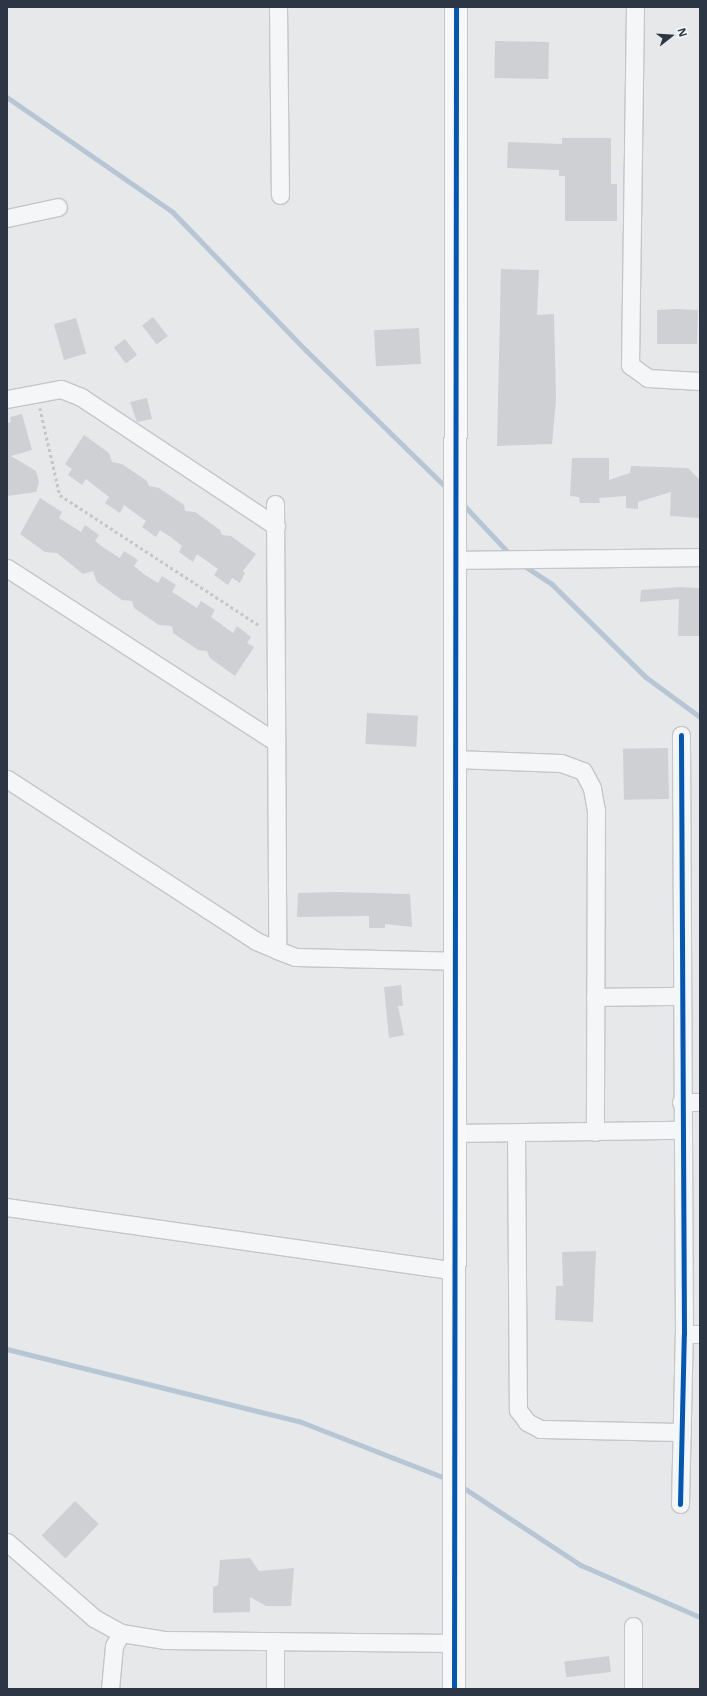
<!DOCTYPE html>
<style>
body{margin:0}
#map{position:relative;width:707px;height:1696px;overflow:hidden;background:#e6e8ea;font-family:"Open Sans",sans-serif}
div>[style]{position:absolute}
.stream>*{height:4.5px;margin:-2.25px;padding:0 2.25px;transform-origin:2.25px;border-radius:2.25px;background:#b6c6d4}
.building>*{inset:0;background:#ced0d3;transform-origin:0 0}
.path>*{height:2.5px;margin-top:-1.25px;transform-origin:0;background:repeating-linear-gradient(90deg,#c4c6c9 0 3px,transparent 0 6px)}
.roads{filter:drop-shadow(1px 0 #c4c6c8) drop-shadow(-1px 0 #c4c6c8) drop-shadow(0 1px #c4c6c8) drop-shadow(0 -1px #c4c6c8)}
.street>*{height:17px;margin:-8.5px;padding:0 8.5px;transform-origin:8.5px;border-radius:8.5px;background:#f5f6f7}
.secondary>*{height:22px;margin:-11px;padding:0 11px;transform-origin:11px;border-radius:11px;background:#f8f8f8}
.cycleway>*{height:5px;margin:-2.5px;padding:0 2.5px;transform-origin:2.5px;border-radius:2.5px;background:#0057b8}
span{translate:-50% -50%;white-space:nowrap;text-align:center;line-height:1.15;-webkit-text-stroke:3px #f4f6f9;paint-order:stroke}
.frame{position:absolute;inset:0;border:8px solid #2c3644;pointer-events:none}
.north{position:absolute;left:651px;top:16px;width:40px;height:40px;-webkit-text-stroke:3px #f4f6f9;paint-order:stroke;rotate:73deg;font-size:11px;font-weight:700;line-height:16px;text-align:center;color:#2c3644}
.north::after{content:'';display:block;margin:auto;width:14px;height:18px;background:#2c3644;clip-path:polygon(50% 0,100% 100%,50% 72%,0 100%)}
</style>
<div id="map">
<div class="stream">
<div style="left:7px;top:97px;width:202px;rotate:34.7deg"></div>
<div style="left:173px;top:212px;width:192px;rotate:46.1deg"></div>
<div style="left:306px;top:350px;width:199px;rotate:44.4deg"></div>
<div style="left:463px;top:504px;width:69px;rotate:46.8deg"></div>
<div style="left:523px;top:565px;width:35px;rotate:33deg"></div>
<div style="left:552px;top:584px;width:132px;rotate:44.7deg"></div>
<div style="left:646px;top:677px;width:67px;rotate:36.5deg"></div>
<div style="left:7px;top:1349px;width:301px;rotate:13.9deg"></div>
<div style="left:299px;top:1421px;width:160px;rotate:21.3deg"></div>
<div style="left:461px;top:1486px;width:144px;rotate:33.4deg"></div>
<div style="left:581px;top:1565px;width:130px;rotate:23.6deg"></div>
</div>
<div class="building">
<div style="left:495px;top:41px;width:54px;height:37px;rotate:1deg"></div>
<div style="clip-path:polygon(562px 138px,611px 138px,611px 184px,617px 184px,617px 221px,565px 221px,565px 176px,559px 176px,559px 170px,507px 168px,508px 142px,562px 144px)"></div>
<div style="clip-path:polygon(501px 269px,539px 270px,537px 315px,554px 314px,556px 400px,552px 444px,497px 446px)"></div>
<div style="clip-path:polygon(678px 309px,698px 310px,697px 344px,657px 344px,657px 310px)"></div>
<div style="left:153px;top:317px;width:24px;height:14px;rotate:52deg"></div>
<div style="left:76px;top:318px;width:37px;height:23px;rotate:74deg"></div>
<div style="left:419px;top:328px;width:36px;height:45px;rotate:87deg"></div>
<div style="left:125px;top:339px;width:20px;height:14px;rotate:53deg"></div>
<div style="clip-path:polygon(147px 398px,152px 419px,137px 422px,130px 402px)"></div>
<div style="clip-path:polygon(22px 414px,32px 450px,11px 456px,36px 471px,39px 482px,36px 492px,7px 496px,7px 423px,11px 422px,10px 417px)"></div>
<div style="clip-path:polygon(84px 435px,109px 453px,112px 462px,122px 464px,147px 481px,149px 486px,159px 488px,184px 505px,185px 511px,195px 512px,220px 530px,222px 535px,231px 536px,256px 554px,243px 571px,245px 573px,240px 583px,232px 578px,228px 585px,214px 575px,218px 569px,197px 554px,193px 562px,179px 552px,182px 546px,172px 538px,160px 530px,156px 537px,142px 527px,146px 521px,124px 505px,120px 513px,105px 503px,109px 497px,86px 479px,82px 485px,68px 475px,72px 469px,65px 464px)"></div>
<div style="clip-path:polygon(572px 458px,609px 458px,609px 480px,630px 473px,631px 466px,688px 468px,699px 479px,699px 518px,670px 516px,671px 492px,638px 502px,638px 509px,626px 508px,626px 496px,599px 498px,600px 503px,580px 503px,579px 497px,570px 496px)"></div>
<div style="clip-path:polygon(40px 498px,62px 512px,59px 518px,81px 532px,85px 525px,99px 535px,95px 541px,104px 548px,120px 558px,124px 551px,138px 560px,134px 566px,145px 575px,158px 583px,162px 576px,176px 585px,172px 592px,197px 608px,201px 601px,215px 610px,211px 617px,233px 633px,237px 626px,251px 637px,247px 643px,254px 647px,235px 676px,210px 658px,207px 651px,198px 650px,173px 633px,172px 626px,159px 625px,134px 608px,132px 601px,122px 600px,97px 582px,93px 571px,83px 574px,57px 553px,45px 552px,20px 534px)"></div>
<div style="clip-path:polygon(680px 587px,700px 588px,700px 636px,678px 636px,679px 599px,640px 602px,641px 590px)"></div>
<div style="left:367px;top:713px;width:51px;height:31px;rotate:3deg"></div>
<div style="left:668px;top:748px;width:51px;height:45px;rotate:89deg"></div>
<div style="clip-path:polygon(336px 892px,410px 894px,412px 927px,385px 924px,385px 928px,369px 928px,369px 916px,297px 917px,298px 893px)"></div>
<div style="clip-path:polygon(401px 985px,403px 1006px,398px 1006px,404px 1035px,389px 1038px,384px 987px)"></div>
<div style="clip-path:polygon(596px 1251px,593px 1322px,555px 1320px,556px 1286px,563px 1286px,562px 1252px)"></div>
<div style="left:75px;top:1501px;width:33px;height:48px;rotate:44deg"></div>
<div style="clip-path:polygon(250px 1558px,259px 1571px,294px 1568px,291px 1606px,266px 1606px,250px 1597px,250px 1612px,213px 1613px,213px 1587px,218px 1585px,220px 1560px)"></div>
<div style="left:609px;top:1656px;width:16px;height:45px;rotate:83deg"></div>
</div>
<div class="path">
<div style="left:40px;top:408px;width:89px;rotate:77.1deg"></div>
<div style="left:60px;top:495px;width:239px;rotate:33.2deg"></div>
</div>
<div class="roads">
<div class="street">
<div style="left:278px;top:7px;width:188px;rotate:89.4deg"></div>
<div style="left:635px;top:7px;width:358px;rotate:90.8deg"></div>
<div style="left:630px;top:365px;width:22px;rotate:36deg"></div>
<div style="left:648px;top:378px;width:52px;rotate:3.3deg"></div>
<div style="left:7px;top:218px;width:52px;rotate:-12.2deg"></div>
<div style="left:7px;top:399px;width:55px;rotate:-10.5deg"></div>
<div style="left:61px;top:389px;width:22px;rotate:22deg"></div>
<div style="left:81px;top:397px;width:234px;rotate:33.5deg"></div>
<div style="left:275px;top:504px;width:446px;rotate:89.7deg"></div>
<div style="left:455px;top:560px;width:245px;rotate:-0.7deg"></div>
<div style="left:7px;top:568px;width:320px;rotate:32.9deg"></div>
<div style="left:455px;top:759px;width:106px;rotate:2.2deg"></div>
<div style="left:561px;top:763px;width:23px;rotate:20deg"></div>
<div style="left:583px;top:771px;width:19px;rotate:62deg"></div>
<div style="left:592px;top:788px;width:22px;rotate:80deg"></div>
<div style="left:596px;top:810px;width:322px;rotate:90.2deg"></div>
<div style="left:7px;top:779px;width:297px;rotate:33deg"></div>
<div style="left:256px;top:941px;width:23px;rotate:23deg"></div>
<div style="left:277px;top:950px;width:19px;rotate:21deg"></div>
<div style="left:295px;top:957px;width:160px;rotate:1.4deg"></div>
<div style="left:595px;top:997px;width:86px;rotate:-0.7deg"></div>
<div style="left:681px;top:1102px;width:19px"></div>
<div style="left:455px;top:1133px;width:226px;rotate:-0.8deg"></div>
<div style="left:516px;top:1133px;width:277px;rotate:89.6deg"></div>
<div style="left:518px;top:1410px;width:15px;rotate:53deg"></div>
<div style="left:527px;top:1422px;width:15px;rotate:28deg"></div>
<div style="left:540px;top:1429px;width:142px;rotate:1.2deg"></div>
<div style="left:7px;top:1207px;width:453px;rotate:8.1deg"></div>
<div style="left:684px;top:1334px;width:16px"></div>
<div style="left:680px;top:1504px;width:170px;rotate:-88.7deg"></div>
<div style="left:684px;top:1334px;width:599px;rotate:-90.29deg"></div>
<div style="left:7px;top:1542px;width:116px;rotate:41.1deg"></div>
<div style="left:94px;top:1618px;width:31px;rotate:29deg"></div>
<div style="left:121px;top:1633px;width:45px;rotate:9deg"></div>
<div style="left:165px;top:1640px;width:289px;rotate:0.6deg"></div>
<div style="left:633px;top:1626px;width:63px;rotate:90deg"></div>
<div style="left:110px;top:1689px;width:43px;rotate:-84.7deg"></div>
<div style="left:114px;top:1646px;width:15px;rotate:-62deg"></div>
<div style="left:275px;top:1689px;width:48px;rotate:-90deg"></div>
</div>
<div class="secondary">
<div style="left:454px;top:1689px;width:1682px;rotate:-89.93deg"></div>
</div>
</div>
<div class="cycleway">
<div style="left:680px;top:1504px;width:170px;rotate:-88.7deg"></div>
<div style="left:684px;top:1334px;width:599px;rotate:-90.29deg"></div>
<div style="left:454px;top:1689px;width:1682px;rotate:-89.93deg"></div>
</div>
<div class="frame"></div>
<div class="north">N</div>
</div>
